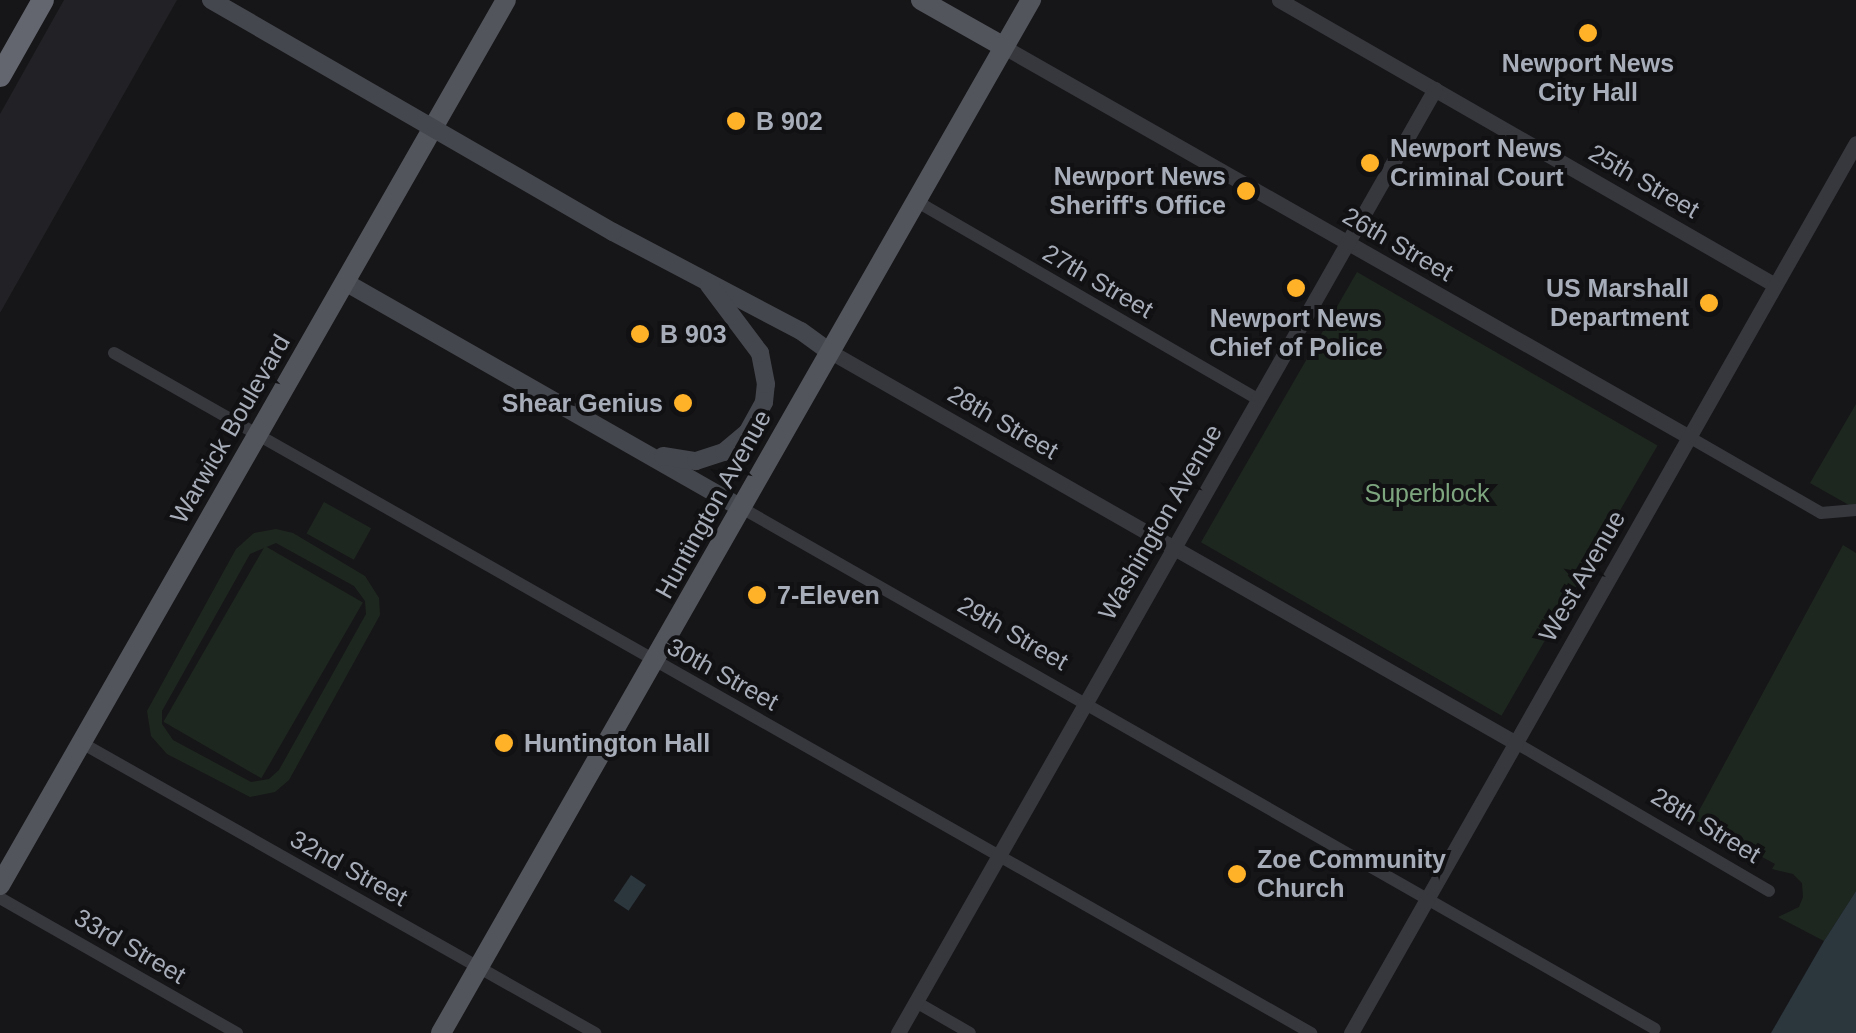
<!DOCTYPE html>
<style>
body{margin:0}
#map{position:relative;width:1856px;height:1033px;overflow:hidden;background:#161618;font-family:Helvetica,sans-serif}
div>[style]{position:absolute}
.built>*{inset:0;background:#222226}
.green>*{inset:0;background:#1e271f;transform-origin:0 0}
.water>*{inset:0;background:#2b363d;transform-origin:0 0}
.minor>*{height:12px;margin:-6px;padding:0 6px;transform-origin:6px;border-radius:6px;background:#37383e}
.tertiary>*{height:15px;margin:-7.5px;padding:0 7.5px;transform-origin:7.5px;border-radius:7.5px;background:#37383e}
.secondary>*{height:18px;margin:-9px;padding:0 9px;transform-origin:9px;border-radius:9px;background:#45474e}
.primary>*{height:20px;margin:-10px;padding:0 10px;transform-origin:10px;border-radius:10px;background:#53555d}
.motorway>*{height:22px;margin:-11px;padding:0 11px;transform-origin:11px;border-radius:11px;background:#63666f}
.secondary-bridge>*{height:18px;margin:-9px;padding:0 9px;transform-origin:9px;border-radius:9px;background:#45474e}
.dots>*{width:28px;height:28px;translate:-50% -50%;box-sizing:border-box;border:5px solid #111113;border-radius:50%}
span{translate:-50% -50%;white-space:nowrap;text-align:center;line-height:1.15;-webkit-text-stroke:8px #111113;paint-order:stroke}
.poi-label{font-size:25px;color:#a7adb9;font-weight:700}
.left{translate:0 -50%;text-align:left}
.right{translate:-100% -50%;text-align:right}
.street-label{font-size:25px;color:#a7adb9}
.park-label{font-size:25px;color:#7da67f}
</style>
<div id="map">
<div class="built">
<div style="clip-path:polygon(64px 0,177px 0,0 313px,0 114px)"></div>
</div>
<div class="green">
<div style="left:1357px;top:272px;width:347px;height:312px;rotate:30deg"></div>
<div style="clip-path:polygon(1856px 404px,1856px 509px,1810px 483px)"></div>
<div style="left:324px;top:502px;width:54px;height:36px;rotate:29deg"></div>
<div style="clip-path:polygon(evenodd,276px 529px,293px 533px,365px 576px,379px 598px,380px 615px,289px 780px,275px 792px,250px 797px,167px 754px,151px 736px,147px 711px,236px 549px,254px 533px,276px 529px,276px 543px,354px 586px,365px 601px,366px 614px,279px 770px,269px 779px,251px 782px,173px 740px,162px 724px,162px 711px,250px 554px,276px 543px)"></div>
<div style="clip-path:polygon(1843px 545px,1856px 553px,1856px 891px,1824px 941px,1778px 917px,1799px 907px,1803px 897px,1802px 883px,1793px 874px,1772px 869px,1775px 864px,1694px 820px)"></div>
<div style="left:265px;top:546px;width:113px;height:203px;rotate:30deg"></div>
</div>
<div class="water">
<div style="left:631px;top:875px;width:18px;height:31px;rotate:34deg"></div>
<div style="clip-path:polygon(1856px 891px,1856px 1033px,1771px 1033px,1824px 941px)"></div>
</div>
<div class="minor">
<div style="left:916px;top:201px;width:395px;rotate:30.1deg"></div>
<div style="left:114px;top:353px;width:1377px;rotate:29.6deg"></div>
<div style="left:1689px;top:437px;width:152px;rotate:29.9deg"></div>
<div style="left:1821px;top:513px;width:35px;rotate:-5deg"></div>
<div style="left:740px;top:507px;width:1053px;rotate:29.7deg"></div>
<div style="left:80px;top:742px;width:592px;rotate:29.47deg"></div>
<div style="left:1516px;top:743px;width:293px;rotate:30.3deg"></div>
<div style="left:0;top:898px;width:273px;rotate:29.7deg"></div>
<div style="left:916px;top:1002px;width:62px;rotate:29.9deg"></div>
</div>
<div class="tertiary">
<div style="left:1279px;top:0;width:572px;rotate:29.88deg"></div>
<div style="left:1004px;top:47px;width:788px;rotate:29.65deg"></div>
<div style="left:829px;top:351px;width:791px;rotate:29.71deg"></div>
<div style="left:898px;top:1033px;width:1086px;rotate:-60.37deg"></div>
<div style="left:1351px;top:1033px;width:1023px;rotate:-60.43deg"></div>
</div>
<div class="secondary">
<div style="left:613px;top:232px;width:212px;rotate:27.8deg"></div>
<div style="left:801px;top:331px;width:34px;rotate:36deg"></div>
<div style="left:345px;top:282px;width:455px;rotate:29.7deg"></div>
<div style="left:663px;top:456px;width:33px;rotate:9deg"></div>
<div style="left:696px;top:461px;width:29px;rotate:-18deg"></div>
<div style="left:724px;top:452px;width:30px;rotate:-40deg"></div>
<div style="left:747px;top:433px;width:35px;rotate:-61deg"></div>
<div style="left:764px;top:402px;width:18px;rotate:-84deg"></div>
<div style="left:766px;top:384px;width:32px;rotate:-101deg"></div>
<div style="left:760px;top:353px;width:85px;rotate:-126.9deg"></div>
</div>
<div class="primary">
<div style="left:921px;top:0;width:95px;rotate:29.5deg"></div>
<div style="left:0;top:885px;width:1019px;rotate:-60.24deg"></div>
<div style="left:441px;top:1033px;width:1190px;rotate:-60.27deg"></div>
</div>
<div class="motorway">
<div style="left:0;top:76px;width:87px;rotate:-60.5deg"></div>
</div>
<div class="secondary-bridge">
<div style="left:211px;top:0;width:464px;rotate:30deg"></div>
</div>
<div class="dots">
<div style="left:1588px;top:33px;background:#ffb228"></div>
<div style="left:736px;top:121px;background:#ffb228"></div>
<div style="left:1370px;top:163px;background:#ffb228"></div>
<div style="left:1246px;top:191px;background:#ffb228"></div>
<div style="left:1296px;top:288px;background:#ffb228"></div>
<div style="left:1709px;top:303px;background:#ffb228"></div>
<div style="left:640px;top:334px;background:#ffb228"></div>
<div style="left:683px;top:403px;background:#ffb228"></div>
<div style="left:757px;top:595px;background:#ffb228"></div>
<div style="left:504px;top:743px;background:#ffb228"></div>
<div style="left:1237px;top:874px;background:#ffb228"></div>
</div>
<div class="poi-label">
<span style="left:1588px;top:78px">Newport News<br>City Hall</span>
<span class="left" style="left:756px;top:121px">B 902</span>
<span class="left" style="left:1390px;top:163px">Newport News<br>Criminal Court</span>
<span class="right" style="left:1226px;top:191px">Newport News<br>Sheriff's Office</span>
<span class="right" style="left:1689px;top:303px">US Marshall<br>Department</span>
<span style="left:1296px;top:333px">Newport News<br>Chief of Police</span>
<span class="left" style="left:660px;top:334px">B 903</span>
<span class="right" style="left:663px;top:403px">Shear Genius</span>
<span class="left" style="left:777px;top:595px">7-Eleven</span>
<span class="left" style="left:524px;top:743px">Huntington Hall</span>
<span class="left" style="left:1257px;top:874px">Zoe Community<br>Church</span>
</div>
<div class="street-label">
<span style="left:1644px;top:181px;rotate:30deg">25th Street</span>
<span style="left:1398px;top:244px;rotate:30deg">26th Street</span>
<span style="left:1098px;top:281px;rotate:30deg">27th Street</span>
<span style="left:1003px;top:422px;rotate:30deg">28th Street</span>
<span style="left:230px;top:429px;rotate:-60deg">Warwick Boulevard</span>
<span style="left:713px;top:504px;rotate:-61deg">Huntington Avenue</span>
<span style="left:1160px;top:522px;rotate:-60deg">Washington Avenue</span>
<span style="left:1582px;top:576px;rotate:-60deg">West Avenue</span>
<span style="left:1013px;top:633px;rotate:30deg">29th Street</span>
<span style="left:723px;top:674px;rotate:29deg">30th Street</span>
<span style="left:1706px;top:825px;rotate:31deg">28th Street</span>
<span style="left:349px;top:868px;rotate:29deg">32nd Street</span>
<span style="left:130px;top:946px;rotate:30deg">33rd Street</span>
</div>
<div class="park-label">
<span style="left:1427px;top:493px">Superblock</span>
</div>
</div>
